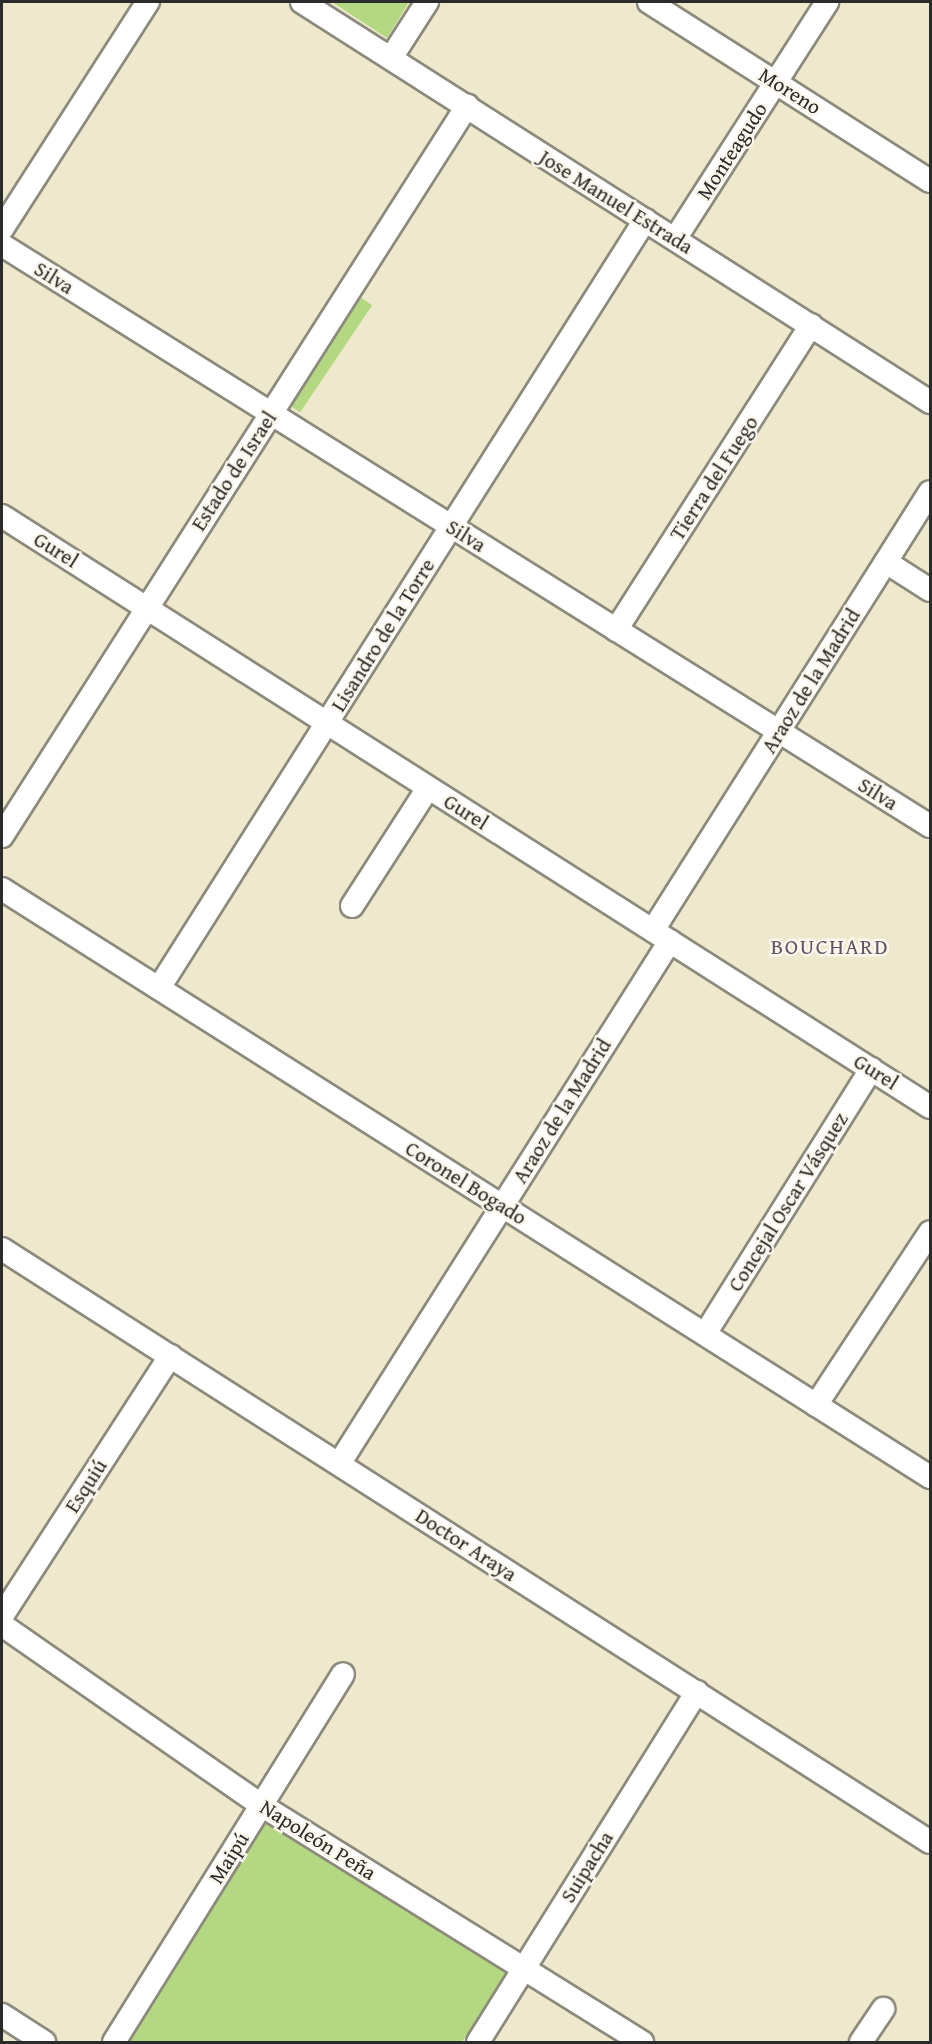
<!DOCTYPE html>
<meta charset="utf-8">
<style>
body{margin:0}
#map{position:relative;width:932px;height:2044px;overflow:hidden;background:#eee8cc;font-family:"Gentium Book Plus",serif}
div>[style]{position:absolute}
.green>*{inset:0;background:#b4d881;transform-origin:0 0}
.roads{filter:drop-shadow(2px 0 #8c8a7c) drop-shadow(-2px 0 #8c8a7c) drop-shadow(0 2px #8c8a7c) drop-shadow(0 -2px #8c8a7c)}
.minor>*{height:22px;margin:-11px;padding:0 11px;transform-origin:11px;border-radius:11px;background:#fff}
span{translate:-50% -50%;white-space:nowrap;text-align:center;line-height:1.15;-webkit-text-stroke:5px #fbf7ec;paint-order:stroke}
.street-label{font-size:21px;color:#2b2b2b}
.neighbourhood-label{font-size:22px;color:#635463;letter-spacing:1.5px}
.frame{position:absolute;inset:0;border:3px solid #2b2b2b;pointer-events:none}
</style>
<div id="map">
<div class="green">
<div style="clip-path:polygon(332px 2px,409px 2px,387px 38px)"></div>
<div style="left:354px;top:293px;width:22px;height:129px;rotate:34deg"></div>
<div style="clip-path:polygon(267px 1815px,507px 1973px,462px 2042px,124px 2042px)"></div>
</div>
<div class="roads">
<div class="minor">
<div style="left:302px;top:2px;width:745px;rotate:32.49deg"></div>
<div style="left:649px;top:2px;width:333px;rotate:32.5deg"></div>
<div style="left:391px;top:58px;width:67px;rotate:-57.3deg"></div>
<div style="left:2px;top:229px;width:270px;rotate:-57.3deg"></div>
<div style="left:675px;top:239px;width:282px;rotate:-57.3deg"></div>
<div style="left:2px;top:245px;width:1095px;rotate:32.05deg"></div>
<div style="left:2px;top:516px;width:1100px;rotate:32.49deg"></div>
<div style="left:886px;top:562px;width:52px;rotate:32.5deg"></div>
<div style="left:616px;top:630px;width:362px;rotate:-57.4deg"></div>
<div style="left:2px;top:836px;width:866px;rotate:-57.5deg"></div>
<div style="left:2px;top:889px;width:1099px;rotate:32.36deg"></div>
<div style="left:352px;top:906px;width:140px;rotate:-57.2deg"></div>
<div style="left:653px;top:930px;width:518px;rotate:-57.69deg"></div>
<div style="left:159px;top:988px;width:909px;rotate:-57.67deg"></div>
<div style="left:2px;top:1249px;width:1101px;rotate:32.58deg"></div>
<div style="left:705px;top:1334px;width:313px;rotate:-57.9deg"></div>
<div style="left:816px;top:1405px;width:207px;rotate:-56.6deg"></div>
<div style="left:339px;top:1464px;width:619px;rotate:-57.67deg"></div>
<div style="left:2px;top:1616px;width:310px;rotate:-57.1deg"></div>
<div style="left:2px;top:1625px;width:315px;rotate:34.8deg"></div>
<div style="left:261px;top:1805px;width:449px;rotate:31.9deg"></div>
<div style="left:2px;top:2015px;width:50px;rotate:32.7deg"></div>
<div style="left:114px;top:2042px;width:433px;rotate:-58.1deg"></div>
<div style="left:478px;top:2042px;width:413px;rotate:-58deg"></div>
<div style="left:861px;top:2042px;width:40px;rotate:-56deg"></div>
</div>
</div>
<div class="street-label">
<span style="left:790px;top:91px;rotate:32deg">Moreno</span>
<span style="left:732px;top:151px;rotate:-57deg">Monteagudo</span>
<span style="left:616px;top:202px;rotate:32deg">Jose Manuel Estrada</span>
<span style="left:54px;top:278px;rotate:32deg">Silva</span>
<span style="left:234px;top:471px;rotate:-57deg">Estado de Israel</span>
<span style="left:714px;top:478px;rotate:-57deg">Tierra del Fuego</span>
<span style="left:466px;top:536px;rotate:32deg">Silva</span>
<span style="left:56px;top:550px;rotate:32deg">Gurel</span>
<span style="left:383px;top:635px;rotate:-58deg">Lisandro de la Torre</span>
<span style="left:811px;top:681px;rotate:-58deg">Araoz de la Madrid</span>
<span style="left:878px;top:794px;rotate:32deg">Silva</span>
<span style="left:466px;top:812px;rotate:32deg">Gurel</span>
<span style="left:876px;top:1072px;rotate:32deg">Gurel</span>
<span style="left:562px;top:1111px;rotate:-58deg">Araoz de la Madrid</span>
<span style="left:466px;top:1183px;rotate:32deg">Coronel Bogado</span>
<span style="left:788px;top:1202px;rotate:-58deg">Concejal Oscar Vásquez</span>
<span style="left:86px;top:1486px;rotate:-57deg">Esquiú</span>
<span style="left:466px;top:1545px;rotate:33deg">Doctor Araya</span>
<span style="left:318px;top:1840px;rotate:32deg">Napoleón Peña</span>
<span style="left:229px;top:1858px;rotate:-58deg">Maipú</span>
<span style="left:587px;top:1867px;rotate:-58deg">Suipacha</span>
</div>
<div class="neighbourhood-label">
<span style="left:830px;top:947px">BOUCHARD</span>
</div>
<div class="frame"></div>
</div>
